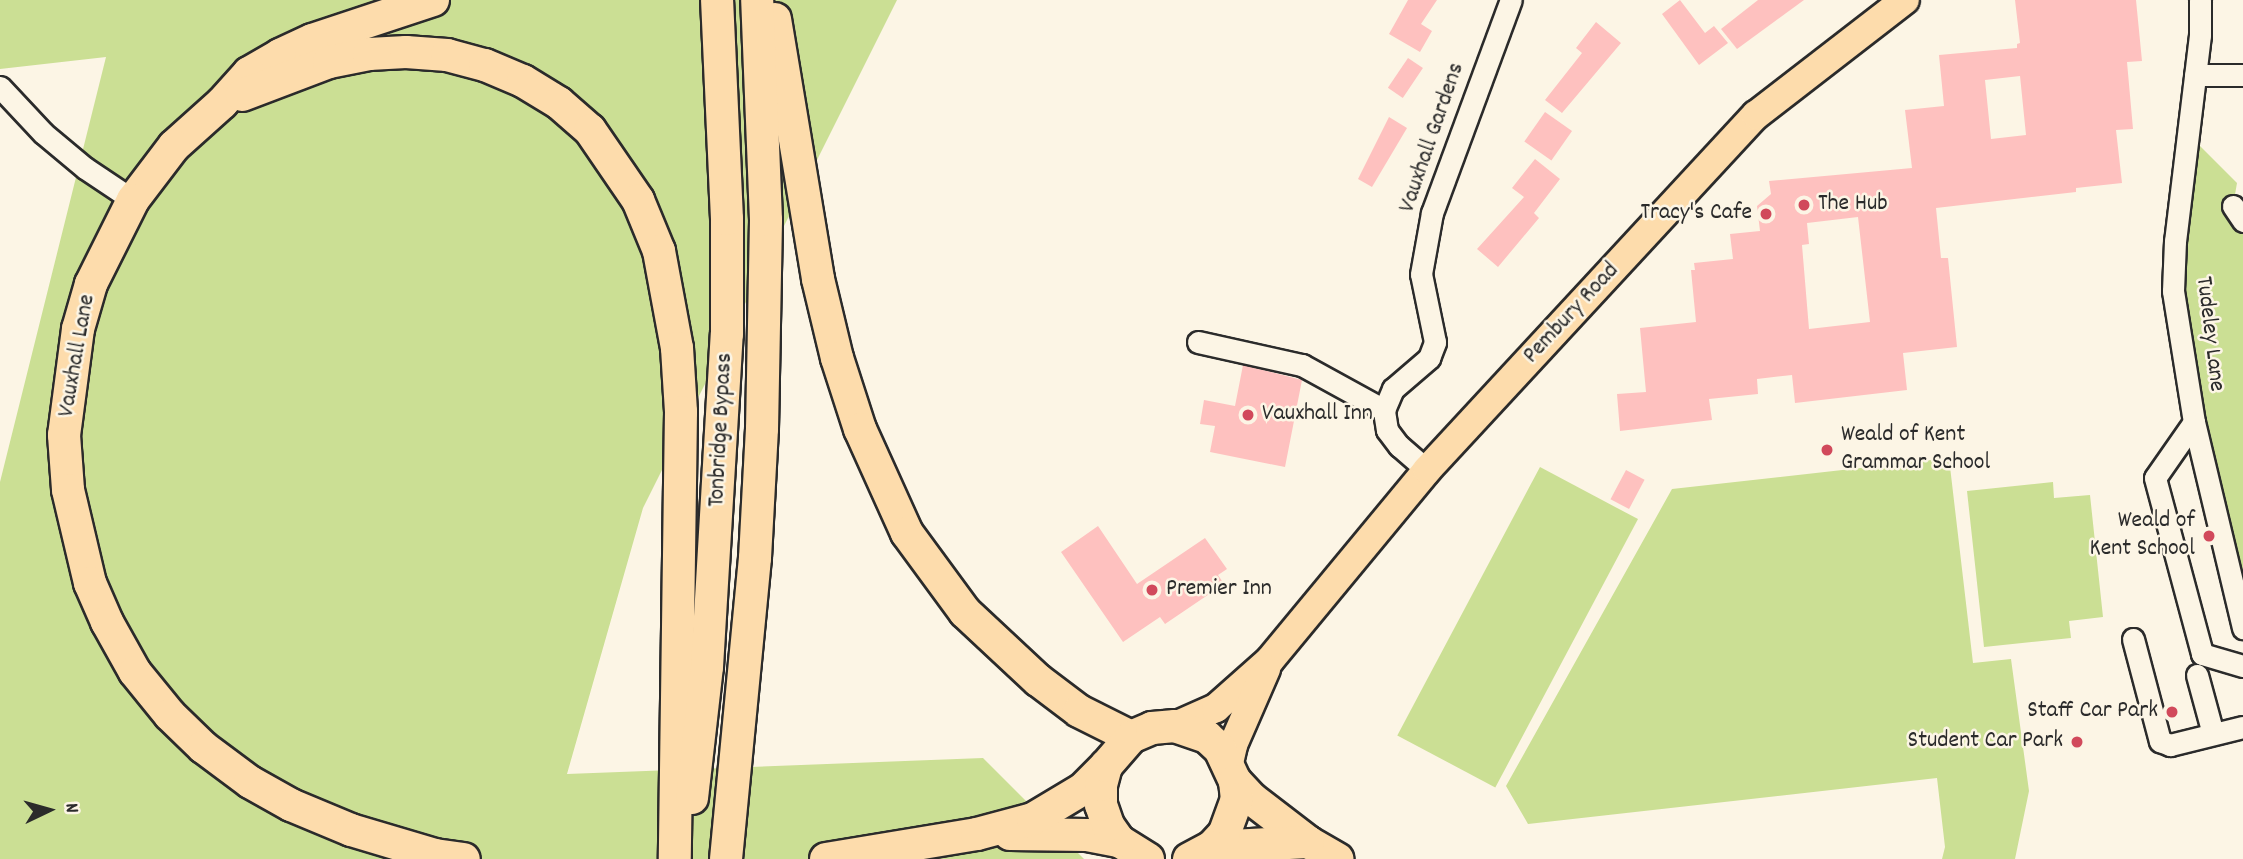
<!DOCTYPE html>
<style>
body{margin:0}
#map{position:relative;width:2243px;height:859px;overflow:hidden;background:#fcf5e5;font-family:Dekko,sans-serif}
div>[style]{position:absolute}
.green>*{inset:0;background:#cbdf94;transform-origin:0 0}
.building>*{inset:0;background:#fec1bf;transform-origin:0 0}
.roads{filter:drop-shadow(2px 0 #2b2b2b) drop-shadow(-2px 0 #2b2b2b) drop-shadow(0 2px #2b2b2b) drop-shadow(0 -2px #2b2b2b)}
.minor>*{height:21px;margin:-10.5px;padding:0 10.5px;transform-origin:10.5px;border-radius:10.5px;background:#fcf5e5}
.major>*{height:28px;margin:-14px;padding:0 14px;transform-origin:14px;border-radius:14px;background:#fddcac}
.highway>*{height:32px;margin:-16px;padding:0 16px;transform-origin:16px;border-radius:16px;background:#fddcac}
.dots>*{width:19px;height:19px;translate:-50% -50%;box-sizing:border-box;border:4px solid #fcf5e5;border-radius:50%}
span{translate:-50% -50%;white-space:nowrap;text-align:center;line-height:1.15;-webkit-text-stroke:5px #fcf5e5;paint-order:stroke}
.street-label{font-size:24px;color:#2b2b2b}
.poi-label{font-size:24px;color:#2b2b2b}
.left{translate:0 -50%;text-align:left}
.right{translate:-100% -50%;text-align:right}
.north{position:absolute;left:14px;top:775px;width:70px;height:70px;-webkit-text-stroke:5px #fcf5e5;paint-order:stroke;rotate:85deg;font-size:19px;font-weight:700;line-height:28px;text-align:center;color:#2b2b2b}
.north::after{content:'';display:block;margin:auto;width:24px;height:32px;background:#2b2b2b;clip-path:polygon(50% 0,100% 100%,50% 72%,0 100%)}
</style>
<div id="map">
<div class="green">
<div style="clip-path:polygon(0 0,897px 0,643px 508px,567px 774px,983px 758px,1084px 859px,0 859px,0 482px,106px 57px,0 69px)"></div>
<div style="clip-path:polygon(2188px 134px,2237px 183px,2233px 206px,2243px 221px,2243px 629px,2173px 291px)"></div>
<div style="clip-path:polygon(1949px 458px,1973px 663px,2011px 659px,2029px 791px,2015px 859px,1942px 859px,1945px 847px,1937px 778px,1528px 824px,1506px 786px,1672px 489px)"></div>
<div style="left:1540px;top:467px;width:111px;height:304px;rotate:28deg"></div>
<div style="clip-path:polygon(2053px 482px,2054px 498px,2090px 495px,2103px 617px,2069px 621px,2071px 638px,1984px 647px,1967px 491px)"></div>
</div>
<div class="building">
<div style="clip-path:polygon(1408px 0,1437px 0,1421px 24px,1432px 31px,1420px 52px,1389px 34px)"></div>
<div style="clip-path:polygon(1680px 0,1705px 33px,1714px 26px,1728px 43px,1699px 65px,1662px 14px)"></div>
<div style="clip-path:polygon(1758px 0,1804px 0,1737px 49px,1721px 29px)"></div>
<div style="clip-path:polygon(evenodd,2015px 0,2136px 0,2142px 61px,2127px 62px,2133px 129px,2116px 130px,2122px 183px,2076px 188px,2076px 192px,1936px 208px,1941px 258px,1948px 258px,1957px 347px,1903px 353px,1907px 390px,1795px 403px,1792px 375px,1757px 379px,1758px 394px,1709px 399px,1712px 420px,1620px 431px,1617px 394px,1646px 392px,1640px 328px,1696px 322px,1691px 270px,1695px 270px,1694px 263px,1733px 259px,1730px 234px,1760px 231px,1757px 206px,1771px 194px,1769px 181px,1912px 168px,1905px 110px,1944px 106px,1939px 55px,2017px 48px,2017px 44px,2020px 43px,2015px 0,2020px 76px,2026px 135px,1991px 139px,1985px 80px,2020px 76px,2015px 0,1858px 217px,1870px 322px,1809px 329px,1802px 245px,1809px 244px,1807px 223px,1858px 217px)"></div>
<div style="clip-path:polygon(1596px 22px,1621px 43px,1562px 113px,1545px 100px,1582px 53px,1576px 48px)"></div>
<div style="left:1408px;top:58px;width:18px;height:36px;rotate:34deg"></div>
<div style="left:1545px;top:112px;width:33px;height:36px;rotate:35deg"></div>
<div style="clip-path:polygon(1389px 117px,1407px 128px,1372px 187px,1358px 179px)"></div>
<div style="clip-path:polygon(1535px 159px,1560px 179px,1534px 213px,1539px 218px,1498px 267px,1477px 249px,1524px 197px,1512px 188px)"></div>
<div style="clip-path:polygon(1243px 365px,1302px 380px,1285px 467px,1210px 452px,1215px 426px,1200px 424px,1204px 400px,1235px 406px)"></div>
<div style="left:1626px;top:470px;width:21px;height:33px;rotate:28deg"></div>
<div style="clip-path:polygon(1098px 526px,1137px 584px,1205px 538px,1227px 569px,1218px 575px,1224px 584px,1165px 624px,1160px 617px,1123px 642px,1061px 552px)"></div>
</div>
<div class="roads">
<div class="minor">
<div style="left:2200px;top:0;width:35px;rotate:90deg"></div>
<div style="left:2200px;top:35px;width:208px;rotate:96.9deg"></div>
<div style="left:2175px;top:241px;width:50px;rotate:92.3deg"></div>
<div style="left:2173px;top:291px;width:133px;rotate:80.9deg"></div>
<div style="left:2194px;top:422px;width:212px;rotate:76.6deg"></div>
<div style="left:2195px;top:75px;width:48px"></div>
<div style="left:0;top:87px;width:63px;rotate:46.9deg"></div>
<div style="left:43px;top:133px;width:55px;rotate:39.8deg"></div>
<div style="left:85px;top:168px;width:58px;rotate:33.7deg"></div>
<div style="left:2233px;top:206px;width:18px;rotate:56deg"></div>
<div style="left:1198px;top:342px;width:107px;rotate:12.5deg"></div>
<div style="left:1302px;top:365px;width:94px;rotate:28.8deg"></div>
<div style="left:2194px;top:422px;width:68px;rotate:124.9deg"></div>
<div style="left:2155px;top:478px;width:182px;rotate:75deg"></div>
<div style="left:2202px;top:654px;width:43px;rotate:16.3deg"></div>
<div style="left:1427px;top:470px;width:37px;rotate:-139deg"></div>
<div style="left:1399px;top:446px;width:20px;rotate:-127deg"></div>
<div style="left:1387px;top:430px;width:20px;rotate:-99deg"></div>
<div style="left:1384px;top:410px;width:23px;rotate:-67deg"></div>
<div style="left:1393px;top:389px;width:48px;rotate:-40.7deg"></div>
<div style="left:1429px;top:358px;width:17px;rotate:-69deg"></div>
<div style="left:1435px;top:342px;width:69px;rotate:-101.6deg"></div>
<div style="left:1421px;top:274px;width:62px;rotate:-79.8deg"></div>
<div style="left:1432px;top:213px;width:227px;rotate:-69.7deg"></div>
<div style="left:2133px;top:639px;width:106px;rotate:75.2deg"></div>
<div style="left:2160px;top:741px;width:11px;rotate:22deg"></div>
<div style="left:2170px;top:745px;width:75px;rotate:-13.9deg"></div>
<div style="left:2197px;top:675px;width:61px;rotate:74.8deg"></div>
</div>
<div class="major">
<div style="left:1175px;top:726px;width:45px;rotate:-23.7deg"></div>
<div style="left:1216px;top:708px;width:72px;rotate:-41.6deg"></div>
<div style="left:1270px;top:660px;width:246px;rotate:-50.4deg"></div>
<div style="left:1427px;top:470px;width:484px;rotate:-47.2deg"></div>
<div style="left:1756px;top:115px;width:188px;rotate:-37.7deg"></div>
<div style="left:1229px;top:763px;width:18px;rotate:-77deg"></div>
<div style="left:1233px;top:745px;width:83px;rotate:-66.5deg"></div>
</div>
<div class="highway">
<div style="left:433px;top:0;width:127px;rotate:161.7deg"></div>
<div style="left:312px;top:40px;width:35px;rotate:155deg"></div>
<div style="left:280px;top:55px;width:36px;rotate:150deg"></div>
<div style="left:249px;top:73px;width:40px;rotate:132deg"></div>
<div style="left:222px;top:103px;width:64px;rotate:138.1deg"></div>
<div style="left:174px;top:146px;width:68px;rotate:127.2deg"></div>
<div style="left:133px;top:200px;width:94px;rotate:116.6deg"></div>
<div style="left:91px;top:284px;width:47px;rotate:106.1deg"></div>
<div style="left:78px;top:329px;width:107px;rotate:97.5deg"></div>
<div style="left:64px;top:435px;width:55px;rotate:85.8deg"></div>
<div style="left:68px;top:490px;width:96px;rotate:76.7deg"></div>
<div style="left:90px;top:583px;width:43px;rotate:66.4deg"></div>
<div style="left:107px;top:622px;width:57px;rotate:60.8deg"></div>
<div style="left:135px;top:672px;width:55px;rotate:50.9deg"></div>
<div style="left:170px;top:715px;width:46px;rotate:44.1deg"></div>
<div style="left:203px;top:747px;width:59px;rotate:36.7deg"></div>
<div style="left:250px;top:782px;width:47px;rotate:29.3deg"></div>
<div style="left:291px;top:805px;width:65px;rotate:22.6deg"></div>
<div style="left:351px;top:830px;width:88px;rotate:16.6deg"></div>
<div style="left:435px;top:855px;width:29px;rotate:8deg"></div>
<div style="left:775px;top:19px;width:264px;rotate:80.6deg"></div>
<div style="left:818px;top:279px;width:81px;rotate:76.5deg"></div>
<div style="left:837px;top:358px;width:75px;rotate:72.1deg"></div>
<div style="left:860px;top:429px;width:114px;rotate:65.7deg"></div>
<div style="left:907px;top:533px;width:98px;rotate:53.7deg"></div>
<div style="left:965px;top:612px;width:100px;rotate:43deg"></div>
<div style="left:1038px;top:680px;width:51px;rotate:37.1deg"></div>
<div style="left:1079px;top:711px;width:58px;rotate:26.6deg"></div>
<div style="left:242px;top:95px;width:93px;rotate:-20.8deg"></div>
<div style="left:329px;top:62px;width:41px;rotate:-11.3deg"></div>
<div style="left:369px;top:54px;width:37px;rotate:-3deg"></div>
<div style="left:406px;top:52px;width:41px;rotate:4.2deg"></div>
<div style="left:447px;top:55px;width:39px;rotate:15deg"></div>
<div style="left:485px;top:65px;width:41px;rotate:22.8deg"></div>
<div style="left:523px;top:81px;width:42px;rotate:31.4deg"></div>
<div style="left:559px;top:103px;width:41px;rotate:41.1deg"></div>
<div style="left:590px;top:130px;width:85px;rotate:55.6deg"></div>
<div style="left:638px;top:200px;width:55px;rotate:67.6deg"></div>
<div style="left:659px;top:251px;width:99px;rotate:79.5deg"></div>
<div style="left:677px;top:348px;width:64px;rotate:86.4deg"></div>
<div style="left:681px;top:412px;width:447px;rotate:90.8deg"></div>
<div style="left:1235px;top:781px;width:25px;rotate:47deg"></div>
<div style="left:1252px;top:799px;width:71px;rotate:37.5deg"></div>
<div style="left:1308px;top:842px;width:34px;rotate:30deg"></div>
<div style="left:692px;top:798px;width:132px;rotate:-83.5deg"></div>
<div style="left:707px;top:667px;width:334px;rotate:-86.6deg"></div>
<div style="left:727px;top:334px;width:115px;rotate:-90deg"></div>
<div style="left:727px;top:219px;width:219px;rotate:-92.6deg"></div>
<div style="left:1010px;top:834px;width:77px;rotate:0.7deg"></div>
<div style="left:1087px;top:835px;width:33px;rotate:11deg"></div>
<div style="left:1212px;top:847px;width:96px;rotate:-3deg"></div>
<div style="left:726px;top:859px;width:302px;rotate:-84.5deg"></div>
<div style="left:755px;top:558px;width:129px;rotate:-86.9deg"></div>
<div style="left:762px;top:429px;width:209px;rotate:-88.9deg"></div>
<div style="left:766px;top:220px;width:220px;rotate:-92.3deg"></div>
<div style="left:826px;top:859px;width:153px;rotate:-9.4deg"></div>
<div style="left:977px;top:834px;width:58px;rotate:-15deg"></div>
<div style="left:1033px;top:819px;width:58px;rotate:-31deg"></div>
<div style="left:1083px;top:789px;width:33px;rotate:-45deg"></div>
<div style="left:1148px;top:859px;width:34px;rotate:-148deg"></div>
<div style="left:1119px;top:841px;width:19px;rotate:-125deg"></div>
<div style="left:1108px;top:825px;width:21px;rotate:-109deg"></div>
<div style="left:1101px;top:805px;width:20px;rotate:-90deg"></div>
<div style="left:1101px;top:785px;width:20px;rotate:-75deg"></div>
<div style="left:1106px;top:766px;width:38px;rotate:-49deg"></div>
<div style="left:1131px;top:737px;width:23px;rotate:-23deg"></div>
<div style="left:1152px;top:728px;width:23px;rotate:-5deg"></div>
<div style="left:1175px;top:726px;width:34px;rotate:19deg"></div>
<div style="left:1207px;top:737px;width:18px;rotate:43deg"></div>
<div style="left:1220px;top:749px;width:35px;rotate:65deg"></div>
<div style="left:1235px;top:781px;width:18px;rotate:84deg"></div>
<div style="left:1237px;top:799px;width:37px;rotate:110deg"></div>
<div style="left:1224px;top:834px;width:18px;rotate:133deg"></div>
<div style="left:1212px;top:847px;width:26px;rotate:152deg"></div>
</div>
</div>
<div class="dots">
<div style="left:1804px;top:205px;background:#d1495b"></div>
<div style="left:1766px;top:214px;background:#d1495b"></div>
<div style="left:1248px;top:415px;background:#d1495b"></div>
<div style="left:1827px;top:450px;background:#d1495b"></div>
<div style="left:2209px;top:536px;background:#d1495b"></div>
<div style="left:1152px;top:590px;background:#d1495b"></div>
<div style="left:2172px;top:712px;background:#d1495b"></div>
<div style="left:2077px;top:742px;background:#d1495b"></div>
</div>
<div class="street-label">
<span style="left:1433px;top:138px;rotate:-71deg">Vauxhall Gardens</span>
<span style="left:1572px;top:314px;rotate:-47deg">Pembury Road</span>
<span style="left:2209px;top:334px;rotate:83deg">Tudeley Lane</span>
<span style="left:78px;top:356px;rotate:-80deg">Vauxhall Lane</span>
<span style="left:722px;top:430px;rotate:-87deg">Tonbridge Bypass</span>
</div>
<div class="poi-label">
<span class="left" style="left:1818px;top:205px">The Hub</span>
<span class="right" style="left:1752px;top:214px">Tracy's Cafe</span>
<span class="left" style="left:1262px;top:415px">Vauxhall Inn</span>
<span class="left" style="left:1841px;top:450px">Weald of Kent<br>Grammar School</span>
<span class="right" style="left:2195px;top:536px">Weald of<br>Kent School</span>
<span class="left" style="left:1166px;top:590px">Premier Inn</span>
<span class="right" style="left:2158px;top:712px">Staff Car Park</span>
<span class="right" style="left:2063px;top:742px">Student Car Park</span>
</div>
<div class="north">N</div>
</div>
